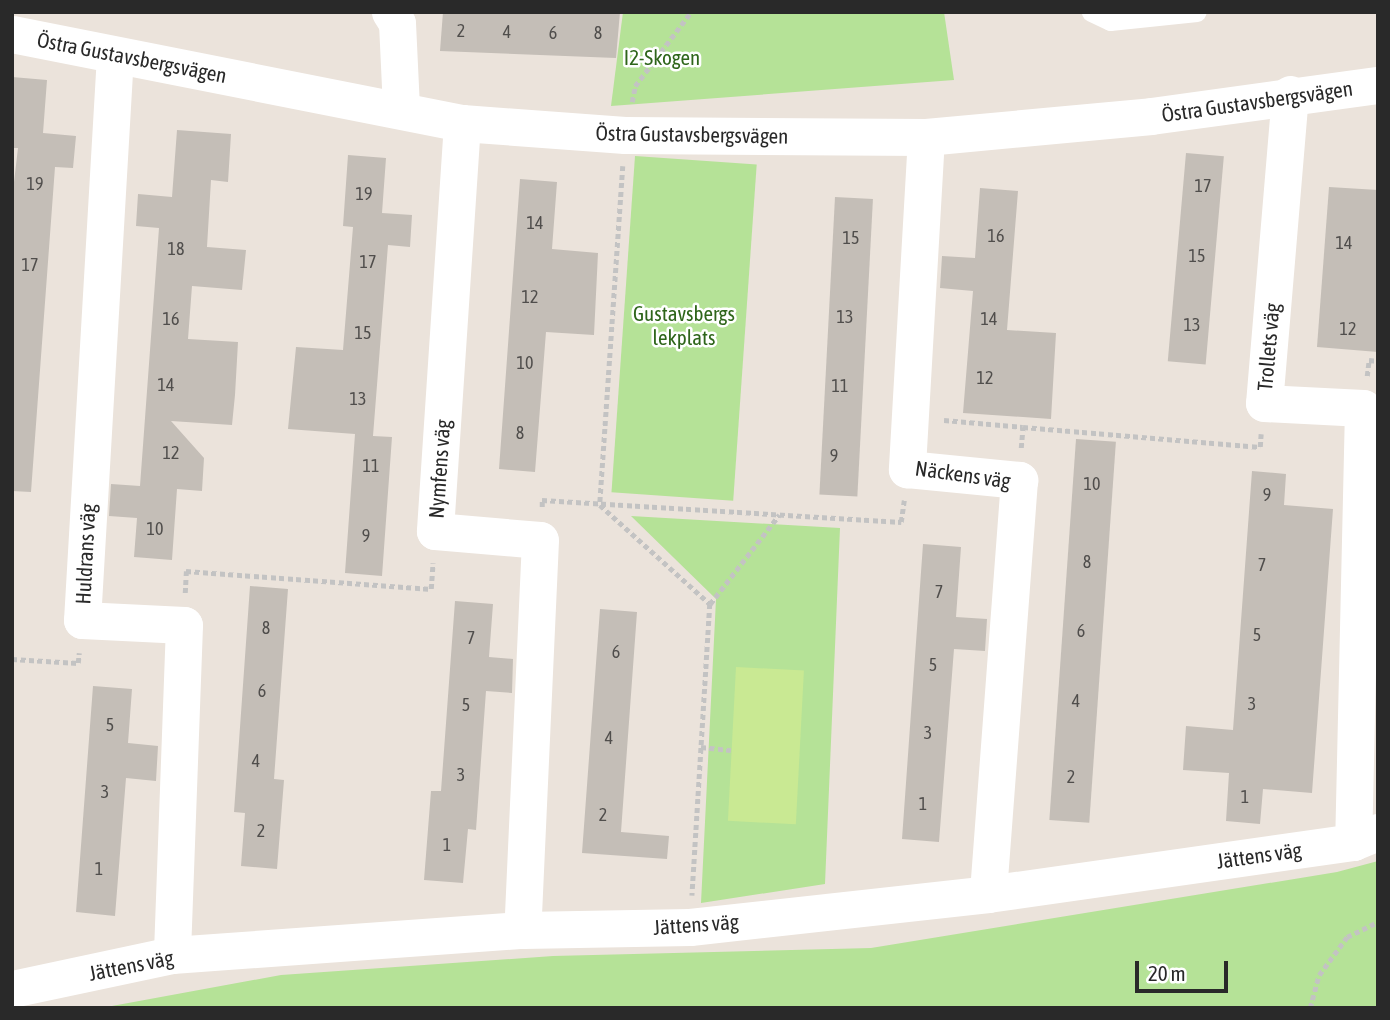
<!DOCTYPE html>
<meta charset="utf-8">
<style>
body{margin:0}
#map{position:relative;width:1390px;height:1020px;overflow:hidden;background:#ebe3db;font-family:"Asap Condensed",sans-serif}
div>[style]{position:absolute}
.green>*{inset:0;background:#b5e297;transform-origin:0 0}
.pitch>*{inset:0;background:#c9e993;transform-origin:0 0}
.building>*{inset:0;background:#c4beb7;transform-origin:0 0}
.path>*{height:4.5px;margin-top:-2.25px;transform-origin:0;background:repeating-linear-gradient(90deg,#c3c3c3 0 5px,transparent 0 8.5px)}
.lane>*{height:19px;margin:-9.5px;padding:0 9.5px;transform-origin:9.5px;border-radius:9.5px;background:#fff}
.street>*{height:37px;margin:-18.5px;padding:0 18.5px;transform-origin:18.5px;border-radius:18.5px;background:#fff}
span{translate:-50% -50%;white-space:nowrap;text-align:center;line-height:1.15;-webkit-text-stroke:5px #fff;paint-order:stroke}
.number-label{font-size:18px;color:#504e4c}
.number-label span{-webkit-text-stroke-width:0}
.street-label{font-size:21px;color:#292929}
.park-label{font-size:21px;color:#2e651a}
.frame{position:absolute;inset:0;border:14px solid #292929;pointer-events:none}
.scale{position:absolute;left:1135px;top:961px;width:93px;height:32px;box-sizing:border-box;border:4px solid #292929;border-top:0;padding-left:9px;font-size:21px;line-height:24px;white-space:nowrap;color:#292929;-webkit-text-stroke:5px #fff;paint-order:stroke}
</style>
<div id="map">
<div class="green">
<div style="clip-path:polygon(623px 12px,944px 12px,954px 80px,611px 106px)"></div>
<div style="left:635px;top:156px;width:122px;height:337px;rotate:4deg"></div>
<div style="clip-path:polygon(631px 516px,840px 528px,825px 884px,701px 903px,716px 599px)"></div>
<div style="clip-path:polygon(1378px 861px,1378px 1008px,101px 1008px,281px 975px,553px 956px,871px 948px,1337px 872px)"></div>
</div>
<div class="pitch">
<div style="left:736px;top:667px;width:68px;height:154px;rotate:3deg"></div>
</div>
<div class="building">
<div style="clip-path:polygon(443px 12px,620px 12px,616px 58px,440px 51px)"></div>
<div style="clip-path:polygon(12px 77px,47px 80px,43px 133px,76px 136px,73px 168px,55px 167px,31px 492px,12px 491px,12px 199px,18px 148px,12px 148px)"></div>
<div style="clip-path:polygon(177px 130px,231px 134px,228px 182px,211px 180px,207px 247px,246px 250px,242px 290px,192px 286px,188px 339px,238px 342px,235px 395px,232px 425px,171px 421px,204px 458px,202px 491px,177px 489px,172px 560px,134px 557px,137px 518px,109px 516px,111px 484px,140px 486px,159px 228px,136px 226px,138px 194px,172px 197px)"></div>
<div style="left:1186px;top:153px;width:38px;height:209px;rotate:5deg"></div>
<div style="clip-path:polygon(348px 155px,386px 158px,382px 213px,412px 215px,410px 247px,388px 245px,373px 436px,392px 437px,382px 576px,345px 573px,355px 434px,288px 429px,296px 347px,343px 350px,353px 227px,343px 226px)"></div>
<div style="clip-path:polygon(520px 179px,557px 182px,552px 249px,598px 253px,594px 335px,546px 332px,535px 472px,499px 469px)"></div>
<div style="clip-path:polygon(1329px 187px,1378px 190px,1378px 352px,1317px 347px)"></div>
<div style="clip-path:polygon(980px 188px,1018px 191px,1007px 330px,1056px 333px,1051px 419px,963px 413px,973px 291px,940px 288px,942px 256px,975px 258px)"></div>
<div style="left:835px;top:197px;width:38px;height:298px;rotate:3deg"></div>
<div style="left:1076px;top:439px;width:40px;height:382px;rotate:4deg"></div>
<div style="clip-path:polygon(1252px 471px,1286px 474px,1284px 505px,1333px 509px,1312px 793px,1263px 789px,1260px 824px,1226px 821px,1229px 773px,1183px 770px,1186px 726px,1233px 730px)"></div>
<div style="clip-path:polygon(923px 544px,961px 547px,956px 617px,987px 619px,985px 651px,954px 649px,939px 842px,902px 839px)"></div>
<div style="clip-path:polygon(250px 586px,288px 589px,274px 779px,284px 780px,277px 869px,241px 866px,245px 813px,234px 812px)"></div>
<div style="clip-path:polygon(455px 601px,493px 604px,489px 657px,513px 659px,512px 693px,486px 691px,476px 830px,468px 829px,463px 883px,424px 880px,431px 791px,441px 791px)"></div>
<div style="clip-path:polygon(600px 609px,637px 612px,621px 832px,669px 836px,667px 859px,582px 853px)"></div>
<div style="clip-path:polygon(93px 686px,132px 689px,128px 743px,158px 746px,156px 781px,126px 778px,115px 916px,76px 912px)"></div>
</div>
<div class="path">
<div style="left:632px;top:102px;width:16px;rotate:-79deg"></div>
<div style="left:635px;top:86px;width:93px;rotate:-52.9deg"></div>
<div style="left:623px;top:166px;width:340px;rotate:93.9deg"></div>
<div style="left:600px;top:505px;width:148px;rotate:42deg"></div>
<div style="left:710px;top:604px;width:292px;rotate:93.5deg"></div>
<div style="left:1367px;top:376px;width:16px;rotate:-83deg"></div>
<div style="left:1369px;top:360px;width:9px;rotate:6deg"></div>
<div style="left:944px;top:420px;width:79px;rotate:5.1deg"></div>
<div style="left:1021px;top:448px;width:21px;rotate:-85deg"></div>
<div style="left:1023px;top:427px;width:238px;rotate:4.8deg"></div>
<div style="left:1260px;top:447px;width:13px;rotate:-86deg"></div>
<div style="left:542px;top:507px;width:7px;rotate:-90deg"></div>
<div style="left:542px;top:500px;width:360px;rotate:3.5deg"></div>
<div style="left:901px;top:522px;width:22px;rotate:-82deg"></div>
<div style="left:185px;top:593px;width:22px;rotate:-87deg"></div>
<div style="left:186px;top:571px;width:246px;rotate:4.2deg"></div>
<div style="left:431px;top:589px;width:26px;rotate:-86deg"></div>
<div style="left:710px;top:604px;width:113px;rotate:-52.2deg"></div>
<div style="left:12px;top:659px;width:66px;rotate:3.5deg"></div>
<div style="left:78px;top:663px;width:10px;rotate:-84deg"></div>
<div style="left:701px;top:747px;width:30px;rotate:6deg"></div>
<div style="left:1310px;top:1008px;width:34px;rotate:-75deg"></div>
<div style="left:1319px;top:975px;width:47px;rotate:-53.6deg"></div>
<div style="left:1347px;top:937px;width:34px;rotate:-26deg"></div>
</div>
<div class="lane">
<div style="left:1091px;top:12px;width:21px;rotate:25deg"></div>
<div style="left:1110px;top:21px;width:87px;rotate:-5.9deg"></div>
</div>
<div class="street">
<div style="left:390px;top:12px;width:13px;rotate:58deg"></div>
<div style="left:397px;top:23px;width:84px;rotate:87.3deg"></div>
<div style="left:12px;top:34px;width:459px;rotate:11.2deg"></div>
<div style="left:462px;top:123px;width:163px;rotate:4.2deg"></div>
<div style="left:625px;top:135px;width:301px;rotate:0.4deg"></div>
<div style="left:926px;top:137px;width:226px;rotate:-5.3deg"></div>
<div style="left:1151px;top:116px;width:229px;rotate:-7.8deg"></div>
<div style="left:115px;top:55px;width:566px;rotate:93.34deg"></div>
<div style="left:82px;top:620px;width:102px;rotate:2.8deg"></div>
<div style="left:184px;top:625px;width:330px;rotate:92.1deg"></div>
<div style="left:1290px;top:94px;width:310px;rotate:94.8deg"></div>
<div style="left:1264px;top:403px;width:99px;rotate:2.9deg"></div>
<div style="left:1363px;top:408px;width:434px;rotate:91.3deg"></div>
<div style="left:462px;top:123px;width:409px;rotate:93.8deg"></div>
<div style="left:435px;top:531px;width:105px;rotate:4.9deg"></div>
<div style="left:540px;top:540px;width:390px;rotate:92.6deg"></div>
<div style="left:926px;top:137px;width:333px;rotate:93.3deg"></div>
<div style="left:907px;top:469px;width:113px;rotate:5.6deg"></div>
<div style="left:1019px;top:480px;width:415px;rotate:94.3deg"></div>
<div style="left:12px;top:989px;width:164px;rotate:-12deg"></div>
<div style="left:172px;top:955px;width:351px;rotate:-4.1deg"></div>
<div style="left:522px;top:930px;width:168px;rotate:-1deg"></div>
<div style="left:690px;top:927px;width:300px;rotate:-6.3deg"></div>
<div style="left:988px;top:894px;width:369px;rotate:-8.1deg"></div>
<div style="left:1353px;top:842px;width:27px;rotate:-22deg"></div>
</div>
<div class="number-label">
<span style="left:461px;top:31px">2</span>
<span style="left:507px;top:32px">4</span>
<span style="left:553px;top:33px">6</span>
<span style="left:598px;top:33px">8</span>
<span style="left:35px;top:184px">19</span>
<span style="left:1203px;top:186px">17</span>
<span style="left:364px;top:194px">19</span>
<span style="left:535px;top:223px">14</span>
<span style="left:996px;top:236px">16</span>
<span style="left:851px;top:238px">15</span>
<span style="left:1344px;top:243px">14</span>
<span style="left:176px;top:249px">18</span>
<span style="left:1197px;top:256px">15</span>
<span style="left:368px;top:262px">17</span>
<span style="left:30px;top:265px">17</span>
<span style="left:530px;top:297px">12</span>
<span style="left:845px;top:317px">13</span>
<span style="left:171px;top:319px">16</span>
<span style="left:989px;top:319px">14</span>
<span style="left:1192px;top:325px">13</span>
<span style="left:1348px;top:329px">12</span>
<span style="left:363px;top:333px">15</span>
<span style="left:525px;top:363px">10</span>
<span style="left:985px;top:378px">12</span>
<span style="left:166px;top:385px">14</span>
<span style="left:840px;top:386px">11</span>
<span style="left:358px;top:399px">13</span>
<span style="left:520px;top:433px">8</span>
<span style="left:171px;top:453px">12</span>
<span style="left:834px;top:456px">9</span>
<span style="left:371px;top:466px">11</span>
<span style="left:1092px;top:484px">10</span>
<span style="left:1267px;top:495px">9</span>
<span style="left:155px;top:529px">10</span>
<span style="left:366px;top:536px">9</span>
<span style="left:1087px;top:562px">8</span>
<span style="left:1262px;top:565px">7</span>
<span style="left:939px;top:592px">7</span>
<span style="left:266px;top:628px">8</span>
<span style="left:1081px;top:631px">6</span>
<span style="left:1257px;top:635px">5</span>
<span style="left:471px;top:638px">7</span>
<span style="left:616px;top:652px">6</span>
<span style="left:933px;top:665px">5</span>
<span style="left:262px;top:691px">6</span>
<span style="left:1076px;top:701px">4</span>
<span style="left:1252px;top:704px">3</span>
<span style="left:466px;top:705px">5</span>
<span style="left:110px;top:725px">5</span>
<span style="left:928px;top:733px">3</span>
<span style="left:609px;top:738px">4</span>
<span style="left:256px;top:761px">4</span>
<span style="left:461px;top:775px">3</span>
<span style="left:1071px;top:777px">2</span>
<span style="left:105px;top:792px">3</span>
<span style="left:1245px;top:797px">1</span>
<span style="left:923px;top:804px">1</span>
<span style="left:603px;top:815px">2</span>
<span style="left:261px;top:831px">2</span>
<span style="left:447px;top:845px">1</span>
<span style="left:99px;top:869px">1</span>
</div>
<div class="street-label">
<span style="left:132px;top:57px;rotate:11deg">Östra Gustavsbergsvägen</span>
<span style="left:1257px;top:101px;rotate:-8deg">Östra Gustavsbergsvägen</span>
<span style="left:692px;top:134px;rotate:1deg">Östra Gustavsbergsvägen</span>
<span style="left:1268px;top:347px;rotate:-85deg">Trollets väg</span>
<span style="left:439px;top:469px;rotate:-86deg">Nymfens väg</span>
<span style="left:963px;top:474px;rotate:8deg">Näckens väg</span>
<span style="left:85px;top:554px;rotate:-87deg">Huldrans väg</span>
<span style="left:1259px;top:855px;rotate:-8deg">Jättens väg</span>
<span style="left:696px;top:924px;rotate:-4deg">Jättens väg</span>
<span style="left:131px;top:965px;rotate:-11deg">Jättens väg</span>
</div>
<div class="park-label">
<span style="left:662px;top:57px">I2-Skogen</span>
<span style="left:684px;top:325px">Gustavsbergs<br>lekplats</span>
</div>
<div class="frame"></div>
<div class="scale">20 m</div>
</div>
